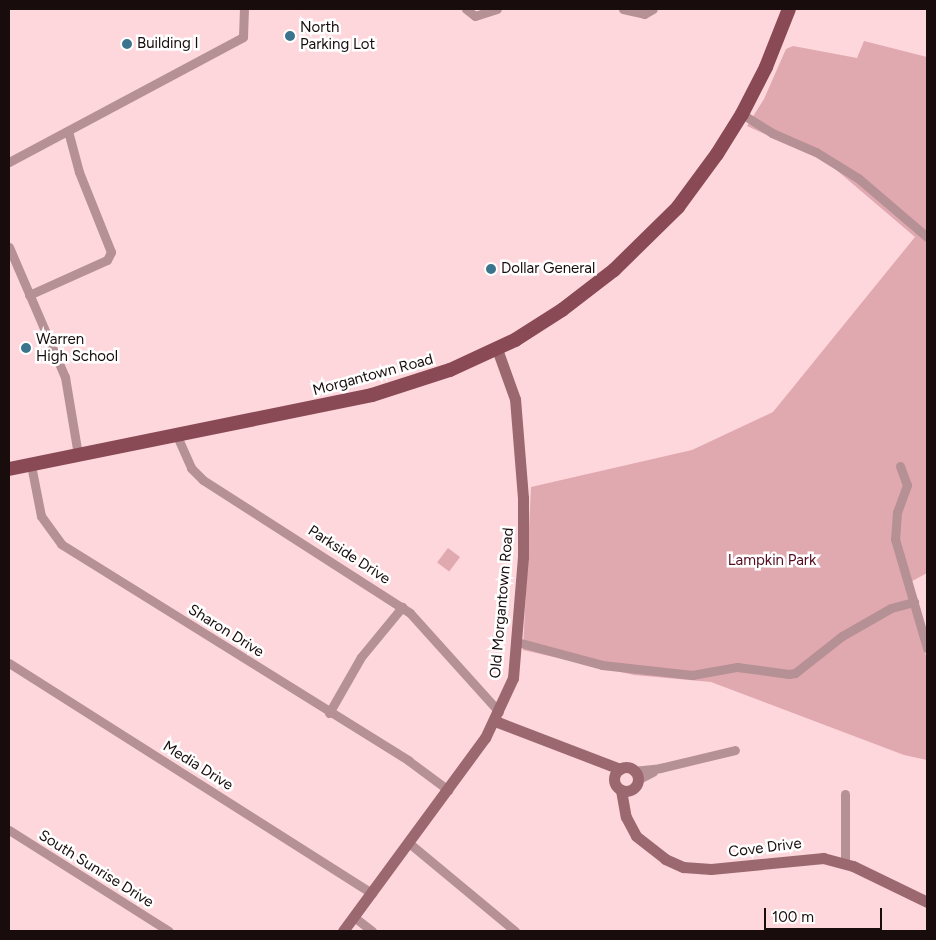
<!DOCTYPE html>
<style>
body{margin:0}
#map{position:relative;width:936px;height:940px;overflow:hidden;background:#fdd7dc;font-family:Figtree,sans-serif}
div>[style]{position:absolute}
.green>*{inset:0;background:#e0a8af;transform-origin:0 0}
.street>*{height:9px;margin:-4.5px;padding:0 4.5px;transform-origin:4.5px;border-radius:4.5px;background:#b59094}
.secondary>*{height:11px;margin:-5.5px;padding:0 5.5px;transform-origin:5.5px;border-radius:5.5px;background:#9c686f}
.secondary>.ring{margin:-5.5px;padding:0;box-sizing:content-box;background:none;border:11px solid #9c686f;border-radius:50%}
.primary>*{height:14px;margin:-7px;padding:0 7px;transform-origin:7px;border-radius:7px;background:#894a55}
.dots>*{width:14px;height:14px;translate:-50% -50%;box-sizing:border-box;border:2px solid #fff;border-radius:50%}
span{translate:-50% -50%;white-space:nowrap;text-align:center;line-height:1.15;-webkit-text-stroke:5px #fff;paint-order:stroke}
.poi-label{font-size:15px;color:#180c0d}
.left{translate:0 -50%;text-align:left}
.street-label{font-size:15px;color:#180c0d}
.park-label{font-size:15px;color:#570e23}
.frame{position:absolute;inset:0;border:10px solid #180c0d;pointer-events:none}
.scale{position:absolute;left:764px;top:908px;width:118px;height:22px;box-sizing:border-box;border:2px solid #180c0d;border-top:0;padding-left:6px;font-size:15px;line-height:18px;white-space:nowrap;color:#180c0d;-webkit-text-stroke:4px #fff;paint-order:stroke}
</style>
<div id="map">
<div class="green">
<div style="clip-path:polygon(864px 41px,927px 57px,927px 573px,905px 585px,927px 659px,927px 760px,904px 755px,711px 682px,634px 675px,523px 650px,531px 487px,692px 450px,773px 412px,915px 237px,827px 162px,747px 126px,764px 99px,786px 49px,793px 46px,857px 58px)"></div>
<div style="left:448px;top:548px;width:15px;height:18px;rotate:37deg"></div>
</div>
<div class="street">
<div style="left:466px;top:9px;width:11px;rotate:38deg"></div>
<div style="left:475px;top:16px;width:23px;rotate:-18deg"></div>
<div style="left:623px;top:9px;width:22px;rotate:13deg"></div>
<div style="left:644px;top:14px;width:10px;rotate:-29deg"></div>
<div style="left:742px;top:114px;width:36px;rotate:32deg"></div>
<div style="left:772px;top:133px;width:48px;rotate:23.4deg"></div>
<div style="left:816px;top:152px;width:49px;rotate:31.8deg"></div>
<div style="left:858px;top:178px;width:91px;rotate:40.5deg"></div>
<div style="left:9px;top:162px;width:265px;rotate:-28.1deg"></div>
<div style="left:243px;top:37px;width:28px;rotate:-88deg"></div>
<div style="left:9px;top:247px;width:142px;rotate:66.7deg"></div>
<div style="left:65px;top:377px;width:79px;rotate:80.5deg"></div>
<div style="left:29px;top:295px;width:85px;rotate:-24.2deg"></div>
<div style="left:107px;top:260px;width:9px;rotate:-63deg"></div>
<div style="left:111px;top:252px;width:86px;rotate:-111.8deg"></div>
<div style="left:79px;top:172px;width:42px;rotate:-105deg"></div>
<div style="left:177px;top:436px;width:35px;rotate:66deg"></div>
<div style="left:191px;top:468px;width:17px;rotate:45deg"></div>
<div style="left:203px;top:480px;width:246px;rotate:32.7deg"></div>
<div style="left:410px;top:613px;width:133px;rotate:48deg"></div>
<div style="left:31px;top:465px;width:52px;rotate:78.9deg"></div>
<div style="left:41px;top:516px;width:34px;rotate:54deg"></div>
<div style="left:61px;top:544px;width:410px;rotate:31.9deg"></div>
<div style="left:409px;top:761px;width:49px;rotate:36.6deg"></div>
<div style="left:900px;top:466px;width:20px;rotate:70deg"></div>
<div style="left:907px;top:485px;width:29px;rotate:110deg"></div>
<div style="left:897px;top:512px;width:27px;rotate:94deg"></div>
<div style="left:895px;top:539px;width:114px;rotate:73.6deg"></div>
<div style="left:517px;top:642px;width:88px;rotate:15.1deg"></div>
<div style="left:602px;top:665px;width:91px;rotate:6.3deg"></div>
<div style="left:692px;top:675px;width:46px;rotate:-10.1deg"></div>
<div style="left:737px;top:667px;width:52px;rotate:7.7deg"></div>
<div style="left:789px;top:674px;width:6px;rotate:-9deg"></div>
<div style="left:795px;top:673px;width:60px;rotate:-38.2deg"></div>
<div style="left:842px;top:636px;width:56px;rotate:-29.7deg"></div>
<div style="left:891px;top:608px;width:24px;rotate:-15deg"></div>
<div style="left:9px;top:663px;width:430px;rotate:32.4deg"></div>
<div style="left:329px;top:713px;width:64px;rotate:-60.3deg"></div>
<div style="left:361px;top:657px;width:65px;rotate:-50.6deg"></div>
<div style="left:633px;top:771px;width:27px;rotate:-6deg"></div>
<div style="left:660px;top:768px;width:77px;rotate:-13.5deg"></div>
<div style="left:637px;top:780px;width:18px;rotate:-27deg"></div>
<div style="left:845px;top:794px;width:68px;rotate:90deg"></div>
<div style="left:9px;top:830px;width:189px;rotate:32.3deg"></div>
<div style="left:409px;top:843px;width:138px;rotate:39.7deg"></div>
<div style="left:354px;top:917px;width:23px;rotate:38deg"></div>
</div>
<div class="secondary">
<div style="left:495px;top:721px;width:134px;rotate:21deg"></div>
<div class="ring" style="left:614px;top:767px;width:13px;height:13px"></div>
<div style="left:621px;top:790px;width:27px;rotate:80deg"></div>
<div style="left:626px;top:817px;width:21px;rotate:62deg"></div>
<div style="left:636px;top:836px;width:37px;rotate:38deg"></div>
<div style="left:665px;top:859px;width:20px;rotate:24deg"></div>
<div style="left:683px;top:867px;width:28px;rotate:4deg"></div>
<div style="left:711px;top:869px;width:113px;rotate:-5.6deg"></div>
<div style="left:823px;top:858px;width:31px;rotate:15deg"></div>
<div style="left:853px;top:866px;width:82px;rotate:25.9deg"></div>
<div style="left:343px;top:931px;width:240px;rotate:-53.7deg"></div>
<div style="left:485px;top:738px;width:66px;rotate:-65deg"></div>
<div style="left:513px;top:678px;width:121px;rotate:-85.3deg"></div>
<div style="left:523px;top:557px;width:59px;rotate:-90deg"></div>
<div style="left:523px;top:498px;width:99px;rotate:-94.6deg"></div>
<div style="left:515px;top:399px;width:53px;rotate:-109.8deg"></div>
</div>
<div class="primary">
<div style="left:9px;top:469px;width:370px;rotate:-11.5deg"></div>
<div style="left:372px;top:395px;width:82px;rotate:-17.8deg"></div>
<div style="left:450px;top:370px;width:72px;rotate:-24.8deg"></div>
<div style="left:515px;top:340px;width:56px;rotate:-32.6deg"></div>
<div style="left:562px;top:310px;width:66px;rotate:-37.6deg"></div>
<div style="left:614px;top:270px;width:90px;rotate:-44.5deg"></div>
<div style="left:678px;top:207px;width:66px;rotate:-53.7deg"></div>
<div style="left:717px;top:154px;width:47px;rotate:-58deg"></div>
<div style="left:742px;top:114px;width:53px;rotate:-62.9deg"></div>
<div style="left:766px;top:67px;width:62px;rotate:-68.4deg"></div>
</div>
<div class="dots">
<div style="left:290px;top:36px;background:#3b748d"></div>
<div style="left:127px;top:44px;background:#3b748d"></div>
<div style="left:491px;top:269px;background:#3b748d"></div>
<div style="left:26px;top:348px;background:#3b748d"></div>
</div>
<div class="poi-label">
<span class="left" style="left:300px;top:36px">North<br>Parking Lot</span>
<span class="left" style="left:137px;top:44px">Building I</span>
<span class="left" style="left:501px;top:269px">Dollar General</span>
<span class="left" style="left:36px;top:348px">Warren<br>High School</span>
</div>
<div class="street-label">
<span style="left:373px;top:375px;rotate:-15deg">Morgantown Road</span>
<span style="left:349px;top:555px;rotate:33deg">Parkside Drive</span>
<span style="left:502px;top:603px;rotate:-85deg">Old Morgantown Road</span>
<span style="left:226px;top:631px;rotate:32deg">Sharon Drive</span>
<span style="left:198px;top:766px;rotate:32deg">Media Drive</span>
<span style="left:765px;top:848px;rotate:-7deg">Cove Drive</span>
<span style="left:96px;top:869px;rotate:32deg">South Sunrise Drive</span>
</div>
<div class="park-label">
<span style="left:772px;top:561px">Lampkin Park</span>
</div>
<div class="frame"></div>
<div class="scale">100 m</div>
</div>
